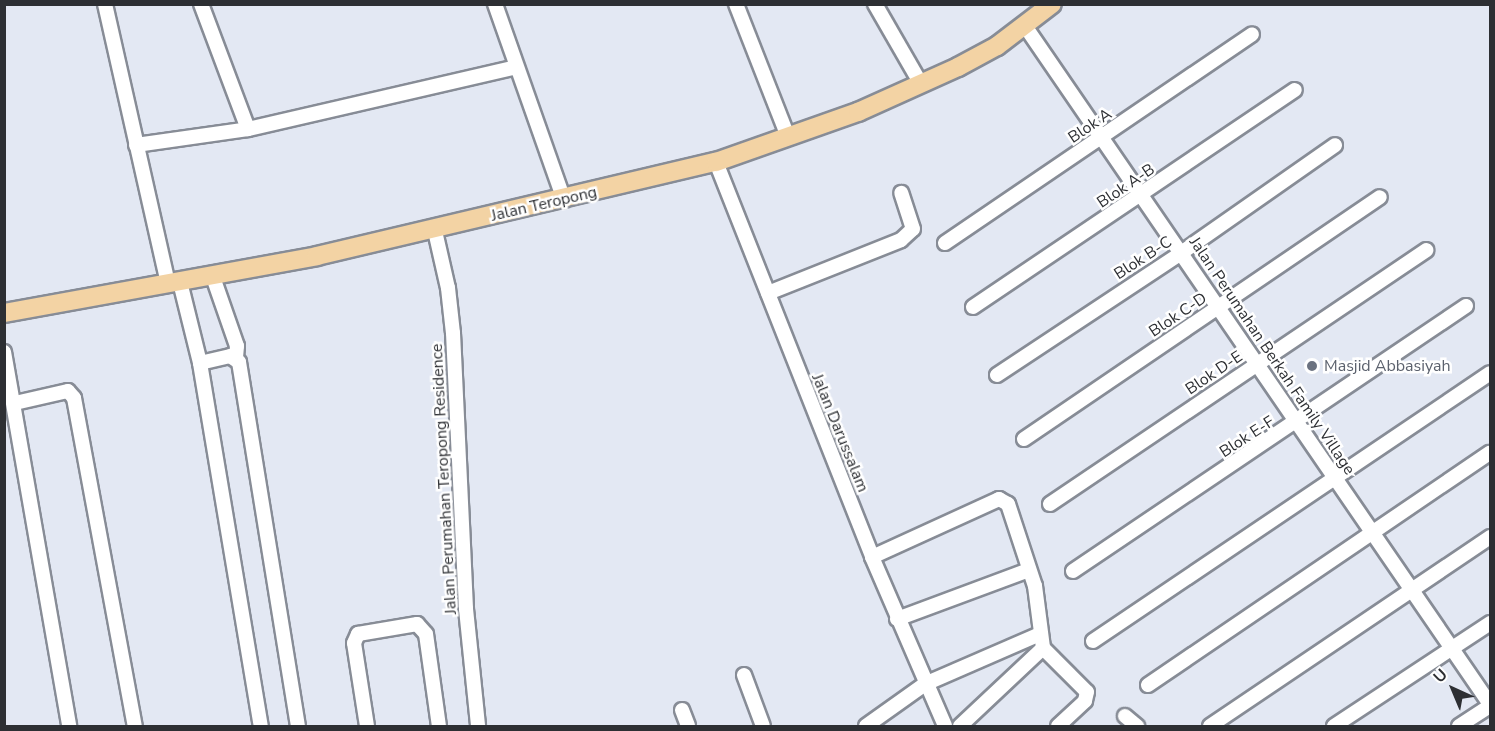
<!DOCTYPE html>
<style>
body{margin:0}
#map{position:relative;width:1495px;height:731px;overflow:hidden;background:#e3e8f3;font-family:"Nunito Sans",sans-serif}
div>[style]{position:absolute}
.roads{filter:drop-shadow(2px 0 #878c96) drop-shadow(-2px 0 #878c96) drop-shadow(0 2px #878c96) drop-shadow(0 -2px #878c96)}
.minor>*{height:14px;margin:-7px;padding:0 7px;transform-origin:7px;border-radius:7px;background:#fff}
.major>*{height:18px;margin:-9px;padding:0 9px;transform-origin:9px;border-radius:9px;background:#f3d3a4}
.dots>*{width:16px;height:16px;translate:-50% -50%;box-sizing:border-box;border:3px solid #fff;border-radius:50%}
span{translate:-50% -50%;white-space:nowrap;text-align:center;line-height:1.15;-webkit-text-stroke:5px #fff;paint-order:stroke}
.street-label{font-size:16px;color:#2d2f33}
.worship-label{font-size:16px;color:#5b616d}
.left{translate:0 -50%;text-align:left}
.frame{position:absolute;inset:0;border:6px solid #2d2f33;pointer-events:none}
.north{position:absolute;left:1423px;top:659px;width:60px;height:60px;-webkit-text-stroke:4px #fff;paint-order:stroke;rotate:316deg;font-size:16px;font-weight:700;line-height:24px;text-align:center;color:#2d2f33}
.north::after{content:'';display:block;margin:auto;width:21px;height:27px;background:#2d2f33;clip-path:polygon(50% 0,100% 100%,50% 72%,0 100%)}
</style>
<div id="map">
<div class="roads">
<div class="minor">
<div style="left:105px;top:4px;width:287px;rotate:77.3deg"></div>
<div style="left:495px;top:4px;width:208px;rotate:70.6deg"></div>
<div style="left:736px;top:4px;width:143px;rotate:68.6deg"></div>
<div style="left:875px;top:4px;width:92px;rotate:60.1deg"></div>
<div style="left:1025px;top:26px;width:822px;rotate:55.56deg"></div>
<div style="left:248px;top:129px;width:275px;rotate:-13deg"></div>
<div style="left:136px;top:145px;width:113px;rotate:-8.1deg"></div>
<div style="left:248px;top:129px;width:134px;rotate:-110.6deg"></div>
<div style="left:716px;top:162px;width:425px;rotate:68.4deg"></div>
<div style="left:872px;top:557px;width:184px;rotate:66.6deg"></div>
<div style="left:435px;top:231px;width:58px;rotate:77.2deg"></div>
<div style="left:448px;top:288px;width:45px;rotate:83.7deg"></div>
<div style="left:453px;top:333px;width:276px;rotate:87.3deg"></div>
<div style="left:466px;top:609px;width:118px;rotate:84.1deg"></div>
<div style="left:945px;top:243px;width:371px;rotate:-34.2deg"></div>
<div style="left:213px;top:277px;width:73px;rotate:70.8deg"></div>
<div style="left:237px;top:346px;width:12px;rotate:95deg"></div>
<div style="left:180px;top:282px;width:83px;rotate:76.1deg"></div>
<div style="left:200px;top:363px;width:368px;rotate:80.5deg"></div>
<div style="left:768px;top:293px;width:143px;rotate:-21.7deg"></div>
<div style="left:901px;top:240px;width:16px;rotate:-43deg"></div>
<div style="left:913px;top:229px;width:38px;rotate:-108deg"></div>
<div style="left:973px;top:307px;width:388px;rotate:-34deg"></div>
<div style="left:4px;top:352px;width:380px;rotate:80.1deg"></div>
<div style="left:200px;top:363px;width:31px;rotate:-13deg"></div>
<div style="left:230px;top:356px;width:11px;rotate:34deg"></div>
<div style="left:239px;top:362px;width:369px;rotate:80.8deg"></div>
<div style="left:997px;top:375px;width:221px;rotate:-33.5deg"></div>
<div style="left:1181px;top:253px;width:188px;rotate:-35deg"></div>
<div style="left:15px;top:403px;width:54px;rotate:-12.8deg"></div>
<div style="left:68px;top:391px;width:9px;rotate:49deg"></div>
<div style="left:74px;top:398px;width:334px;rotate:79.5deg"></div>
<div style="left:1024px;top:439px;width:430px;rotate:-34.2deg"></div>
<div style="left:1050px;top:504px;width:454px;rotate:-34deg"></div>
<div style="left:872px;top:557px;width:140px;rotate:-24.5deg"></div>
<div style="left:999px;top:499px;width:10px;rotate:29deg"></div>
<div style="left:1008px;top:504px;width:86px;rotate:71.8deg"></div>
<div style="left:1035px;top:586px;width:63px;rotate:82.6deg"></div>
<div style="left:1043px;top:648px;width:114px;rotate:136.8deg"></div>
<div style="left:1073px;top:571px;width:474px;rotate:-34deg"></div>
<div style="left:897px;top:619px;width:141px;rotate:-20.4deg"></div>
<div style="left:1093px;top:641px;width:479px;rotate:-34deg"></div>
<div style="left:1043px;top:648px;width:62px;rotate:45deg"></div>
<div style="left:1087px;top:692px;width:9px;rotate:103deg"></div>
<div style="left:1085px;top:701px;width:37px;rotate:137deg"></div>
<div style="left:744px;top:675px;width:54px;rotate:69.6deg"></div>
<div style="left:1148px;top:685px;width:413px;rotate:-34.2deg"></div>
<div style="left:682px;top:710px;width:17px;rotate:69deg"></div>
<div style="left:1125px;top:716px;width:16px;rotate:40deg"></div>
<div style="left:367px;top:726px;width:84px;rotate:-98.9deg"></div>
<div style="left:354px;top:643px;width:10px;rotate:-66deg"></div>
<div style="left:358px;top:634px;width:60px;rotate:-9.6deg"></div>
<div style="left:417px;top:624px;width:13px;rotate:48deg"></div>
<div style="left:426px;top:634px;width:93px;rotate:82deg"></div>
<div style="left:866px;top:726px;width:72px;rotate:-35.4deg"></div>
<div style="left:925px;top:684px;width:125px;rotate:-23.5deg"></div>
<div style="left:1210px;top:726px;width:338px;rotate:-34deg"></div>
<div style="left:1334px;top:726px;width:187px;rotate:-33.4deg"></div>
<div style="left:1459px;top:726px;width:37px;rotate:-33deg"></div>
</div>
<div class="major">
<div style="left:4px;top:313px;width:318px;rotate:-10.3deg"></div>
<div style="left:317px;top:256px;width:410px;rotate:-13.3deg"></div>
<div style="left:716px;top:162px;width:151px;rotate:-19.4deg"></div>
<div style="left:858px;top:112px;width:110px;rotate:-24.2deg"></div>
<div style="left:958px;top:67px;width:44px;rotate:-28.3deg"></div>
<div style="left:997px;top:46px;width:69px;rotate:-37.4deg"></div>
</div>
</div>
<div class="dots">
<div style="left:1312px;top:366px;background:#6b7280"></div>
</div>
<div class="street-label">
<span style="left:1090px;top:126px;rotate:-34deg">Blok A</span>
<span style="left:1126px;top:186px;rotate:-34deg">Blok A-B</span>
<span style="left:544px;top:204px;rotate:-13deg">Jalan Teropong</span>
<span style="left:1143px;top:258px;rotate:-33deg">Blok B-C</span>
<span style="left:1178px;top:315px;rotate:-34deg">Blok C-D</span>
<span style="left:1272px;top:356px;rotate:56deg">Jalan Perumahan Berkah Family Village</span>
<span style="left:1214px;top:373px;rotate:-34deg">Blok D-E</span>
<span style="left:840px;top:433px;rotate:68deg">Jalan Darussalam</span>
<span style="left:1247px;top:437px;rotate:-33deg">Blok E-F</span>
<span style="left:444px;top:479px;rotate:-93deg">Jalan Perumahan Teropong Residence</span>
</div>
<div class="worship-label">
<span class="left" style="left:1324px;top:366px">Masjid Abbasiyah</span>
</div>
<div class="frame"></div>
<div class="north">U</div>
</div>
